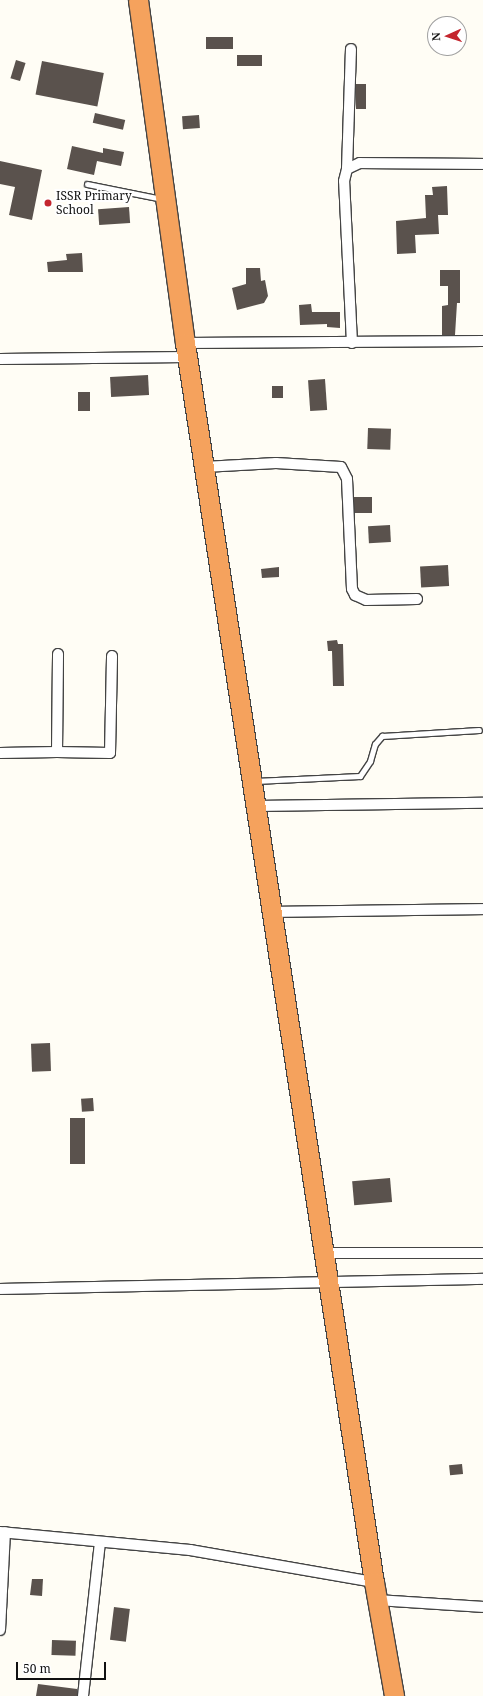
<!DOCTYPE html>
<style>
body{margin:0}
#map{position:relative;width:483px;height:1696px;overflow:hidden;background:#fffdf5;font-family:"Noto Serif",serif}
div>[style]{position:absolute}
.building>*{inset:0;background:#5a524d;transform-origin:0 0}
.roads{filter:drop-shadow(1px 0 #444) drop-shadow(-1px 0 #444) drop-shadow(0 1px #444) drop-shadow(0 -1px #444)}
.lane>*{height:5px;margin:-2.5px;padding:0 2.5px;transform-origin:2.5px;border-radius:2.5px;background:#fff}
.street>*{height:10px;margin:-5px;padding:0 5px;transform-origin:5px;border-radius:5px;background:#fff}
.highway>*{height:19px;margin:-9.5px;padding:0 9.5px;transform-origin:9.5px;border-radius:9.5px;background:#f5a25d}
.dots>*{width:11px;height:11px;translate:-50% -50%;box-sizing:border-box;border:2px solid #fff;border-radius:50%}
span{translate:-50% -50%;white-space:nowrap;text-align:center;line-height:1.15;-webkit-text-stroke:4px #fff;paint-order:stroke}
.poi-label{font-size:12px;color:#111}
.left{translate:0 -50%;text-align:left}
.north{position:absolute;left:427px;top:16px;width:40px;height:40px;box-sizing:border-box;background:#fff;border:1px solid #a0a0a0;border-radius:50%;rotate:267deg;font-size:11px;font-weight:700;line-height:16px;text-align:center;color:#111}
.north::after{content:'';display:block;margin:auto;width:14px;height:18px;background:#c4262e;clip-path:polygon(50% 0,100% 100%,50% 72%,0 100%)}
.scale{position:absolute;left:16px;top:1662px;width:90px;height:18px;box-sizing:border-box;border:2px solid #111;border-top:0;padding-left:5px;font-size:12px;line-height:14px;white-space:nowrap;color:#111;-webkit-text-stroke:3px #fff;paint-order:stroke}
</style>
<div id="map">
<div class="building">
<div style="left:206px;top:37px;width:27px;height:12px"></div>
<div style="left:237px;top:55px;width:25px;height:11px"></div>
<div style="left:16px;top:60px;width:10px;height:19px;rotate:17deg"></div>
<div style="left:42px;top:61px;width:63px;height:34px;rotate:11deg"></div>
<div style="left:356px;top:84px;width:10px;height:25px"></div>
<div style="left:95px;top:113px;width:31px;height:10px;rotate:13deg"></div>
<div style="left:199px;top:115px;width:13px;height:17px;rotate:86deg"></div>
<div style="clip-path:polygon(72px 146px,103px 153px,103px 148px,124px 152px,121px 166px,97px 161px,94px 175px,67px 169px)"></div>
<div style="clip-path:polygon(0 161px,42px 170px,32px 220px,9px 215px,15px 187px,0 184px)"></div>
<div style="clip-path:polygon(447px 186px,448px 215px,438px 215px,439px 234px,415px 235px,416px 253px,397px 254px,396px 221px,426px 218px,425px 195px,433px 195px,432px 187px)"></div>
<div style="left:129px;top:207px;width:16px;height:31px;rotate:86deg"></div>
<div style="clip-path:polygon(82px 253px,83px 272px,48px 272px,47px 262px,67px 260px,66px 254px)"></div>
<div style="clip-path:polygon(246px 268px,260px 268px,261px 281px,265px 280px,268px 296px,264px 303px,237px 310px,232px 288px,246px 284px)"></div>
<div style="clip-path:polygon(440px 270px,460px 270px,460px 303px,457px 303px,455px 335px,442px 335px,442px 306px,448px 305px,448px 286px,440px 286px)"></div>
<div style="clip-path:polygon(311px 304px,312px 312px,340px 312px,340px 328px,327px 327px,327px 324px,300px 325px,299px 305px)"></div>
<div style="left:148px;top:375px;width:20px;height:38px;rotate:87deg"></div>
<div style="left:325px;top:379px;width:31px;height:17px;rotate:86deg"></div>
<div style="left:272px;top:386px;width:11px;height:12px"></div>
<div style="left:78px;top:392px;width:12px;height:19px"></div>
<div style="left:368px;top:428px;width:23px;height:21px;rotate:2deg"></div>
<div style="left:354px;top:497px;width:18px;height:16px"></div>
<div style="left:390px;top:525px;width:17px;height:22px;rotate:87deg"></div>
<div style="left:448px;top:565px;width:21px;height:28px;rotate:87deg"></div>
<div style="clip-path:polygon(279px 567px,279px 577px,262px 578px,261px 569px)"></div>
<div style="clip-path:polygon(337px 640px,338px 644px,343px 644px,344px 686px,333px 686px,332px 651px,328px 651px,327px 641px)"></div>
<div style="left:50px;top:1043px;width:28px;height:19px;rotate:88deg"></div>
<div style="left:93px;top:1098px;width:13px;height:12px;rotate:86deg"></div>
<div style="left:70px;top:1118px;width:15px;height:46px"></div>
<div style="left:390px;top:1178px;width:24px;height:38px;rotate:85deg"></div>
<div style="left:462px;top:1464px;width:10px;height:13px;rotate:84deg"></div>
<div style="clip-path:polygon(32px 1579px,43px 1579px,42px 1596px,30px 1595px)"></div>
<div style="left:114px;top:1607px;width:16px;height:33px;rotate:7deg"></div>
<div style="left:52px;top:1640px;width:24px;height:15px;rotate:2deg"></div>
<div style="clip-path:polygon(38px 1684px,77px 1689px,77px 1696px,36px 1696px)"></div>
</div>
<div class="roads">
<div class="lane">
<div style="left:87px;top:184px;width:76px;rotate:11.3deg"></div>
<div style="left:255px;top:781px;width:105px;rotate:-2.7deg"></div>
<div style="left:360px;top:776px;width:18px;rotate:-56deg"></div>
<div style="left:370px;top:761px;width:18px;rotate:-74deg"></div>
<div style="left:375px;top:744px;width:11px;rotate:-49deg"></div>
<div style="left:382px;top:736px;width:97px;rotate:-3.5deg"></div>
</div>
<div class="street">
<div style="left:347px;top:169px;width:120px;rotate:-88.1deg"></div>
<div style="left:185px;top:343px;width:298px;rotate:-0.4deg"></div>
<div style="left:352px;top:343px;width:162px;rotate:-92.8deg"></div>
<div style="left:344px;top:181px;width:12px;rotate:-76deg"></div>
<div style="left:347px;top:169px;width:14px;rotate:-25deg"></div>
<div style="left:360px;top:163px;width:123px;rotate:0.5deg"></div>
<div style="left:0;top:359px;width:187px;rotate:-0.6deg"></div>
<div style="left:204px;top:467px;width:72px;rotate:-3.2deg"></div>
<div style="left:276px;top:463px;width:65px;rotate:3.5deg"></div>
<div style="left:341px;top:467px;width:13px;rotate:63deg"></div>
<div style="left:347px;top:479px;width:110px;rotate:87.4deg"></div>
<div style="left:352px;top:589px;width:7px;rotate:63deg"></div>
<div style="left:355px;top:595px;width:12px;rotate:24deg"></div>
<div style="left:366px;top:600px;width:51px;rotate:-1.1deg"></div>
<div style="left:57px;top:752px;width:53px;rotate:1.1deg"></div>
<div style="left:110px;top:753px;width:97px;rotate:-88.8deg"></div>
<div style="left:0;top:753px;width:57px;rotate:-1deg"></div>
<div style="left:57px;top:752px;width:98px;rotate:-89.4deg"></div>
<div style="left:256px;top:806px;width:227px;rotate:-0.8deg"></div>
<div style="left:272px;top:912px;width:211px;rotate:-0.8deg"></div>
<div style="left:325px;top:1253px;width:158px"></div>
<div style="left:0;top:1289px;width:483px;rotate:-1.2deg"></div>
<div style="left:0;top:1532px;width:191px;rotate:5.4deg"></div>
<div style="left:190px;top:1550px;width:187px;rotate:9.9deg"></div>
<div style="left:378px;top:1600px;width:105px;rotate:3.8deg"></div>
<div style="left:0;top:1630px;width:98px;rotate:-87.1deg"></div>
<div style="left:83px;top:1696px;width:155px;rotate:-83.7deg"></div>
</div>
<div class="highway">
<div style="left:138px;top:0;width:346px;rotate:82.2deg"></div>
<div style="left:185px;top:343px;width:1253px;rotate:81.33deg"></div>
<div style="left:374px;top:1582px;width:116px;rotate:80deg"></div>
</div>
</div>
<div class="dots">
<div style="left:48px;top:203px;background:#c4262e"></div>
</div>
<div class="poi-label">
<span class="left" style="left:56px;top:203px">ISSR Primary<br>School</span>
</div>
<div class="north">N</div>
<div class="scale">50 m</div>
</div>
